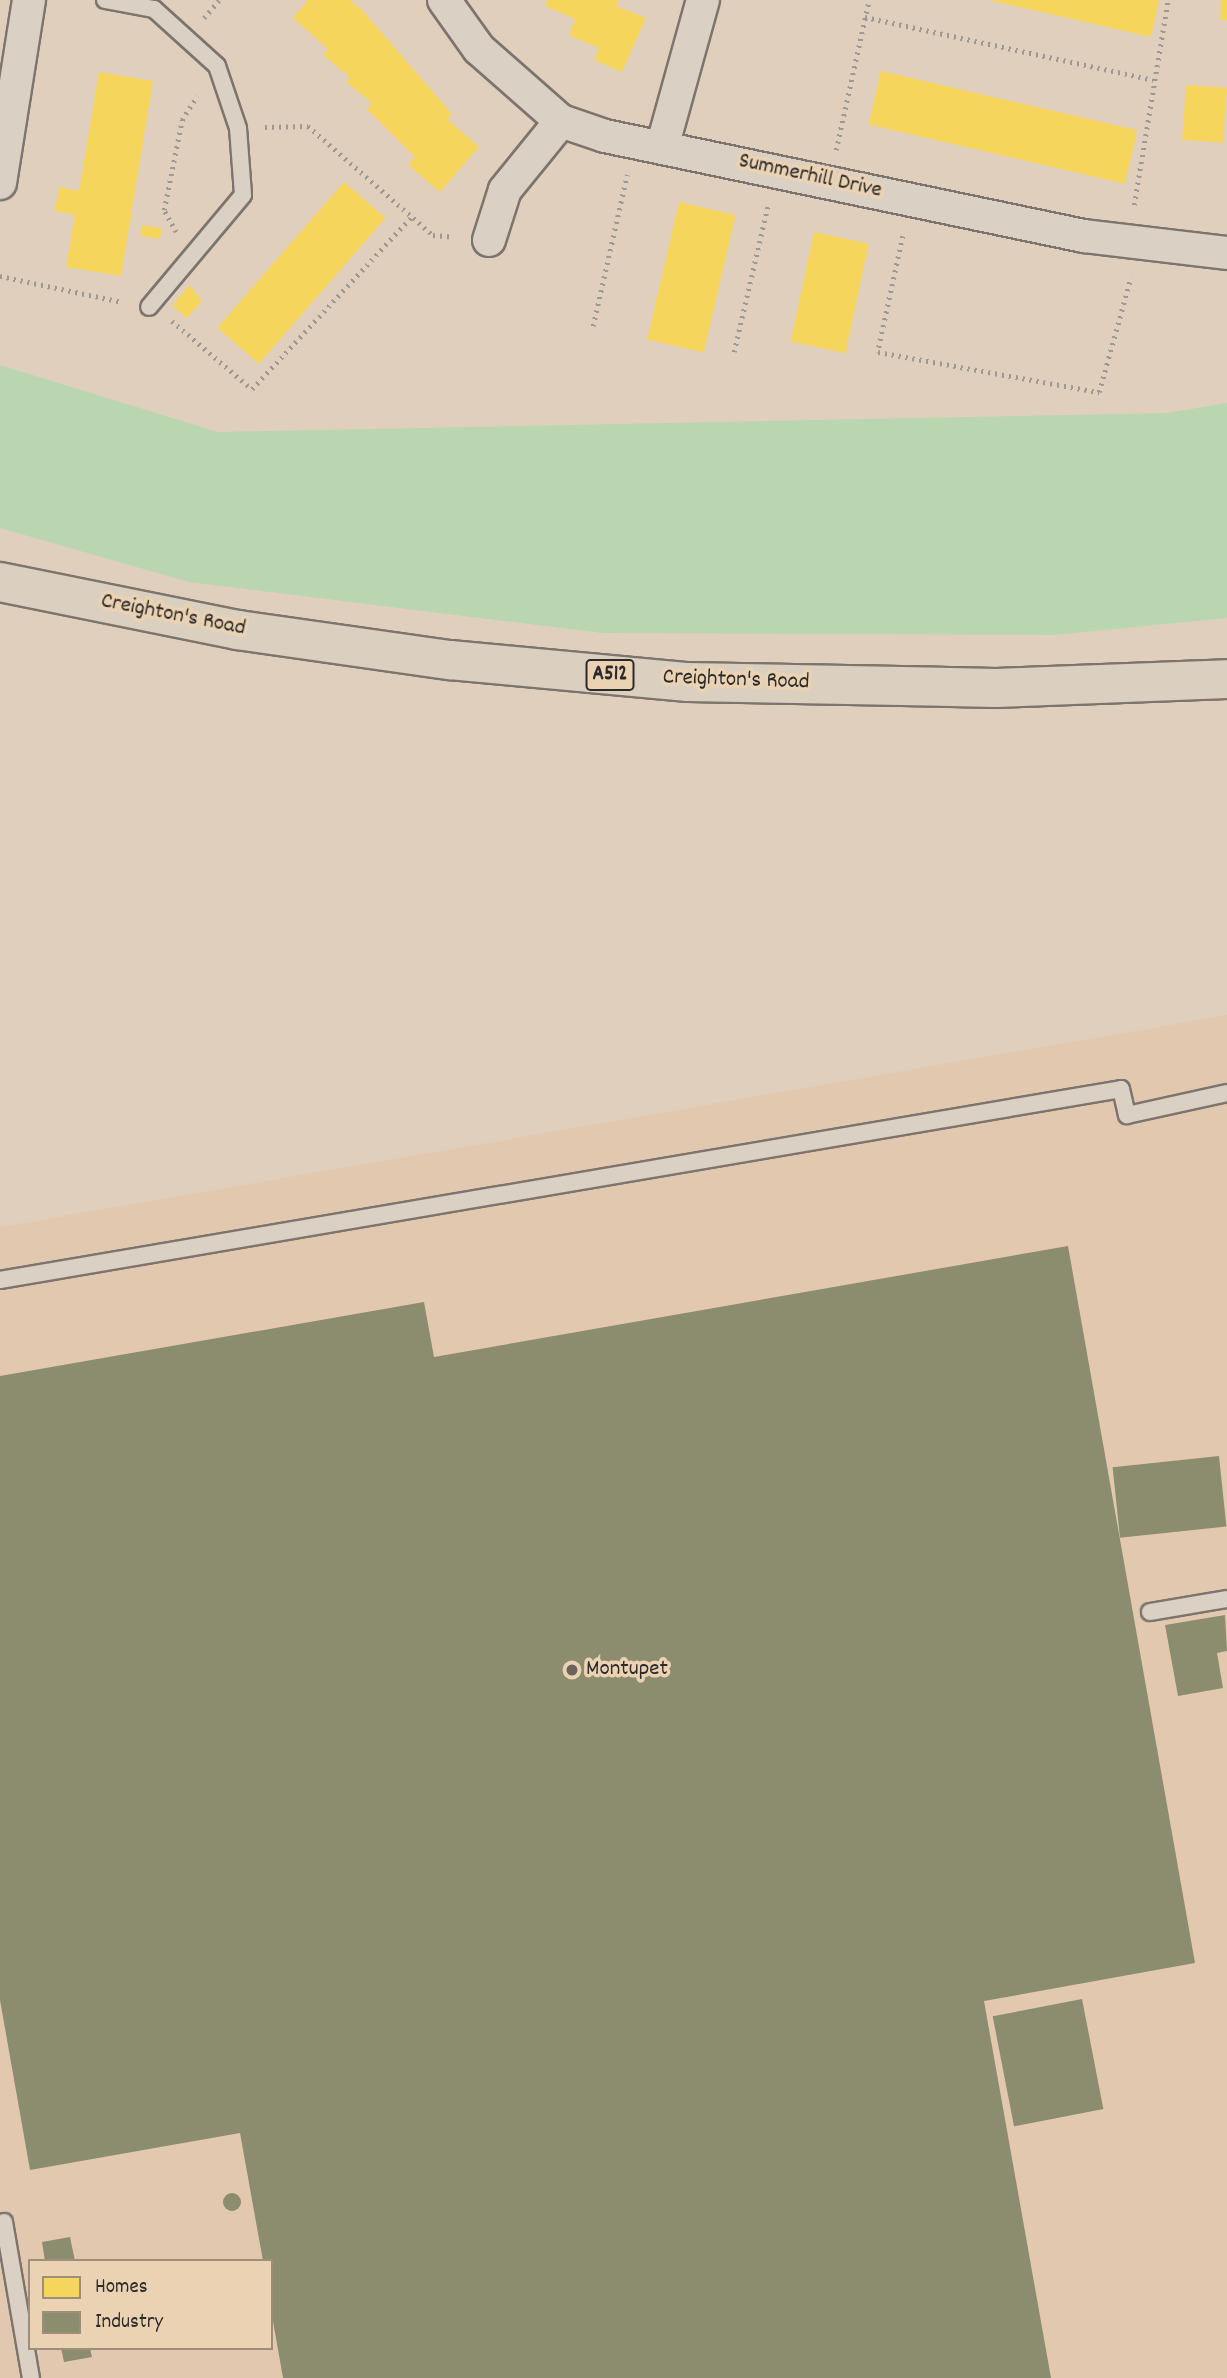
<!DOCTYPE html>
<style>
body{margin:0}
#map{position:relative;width:1227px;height:2378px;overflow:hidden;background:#e1cfbe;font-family:Dekko,sans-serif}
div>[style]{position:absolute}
.built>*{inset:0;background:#e3c8b0}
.green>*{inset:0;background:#bad6b0}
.homes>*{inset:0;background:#f6d55c;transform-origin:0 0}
.industry>*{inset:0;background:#8c8c6e;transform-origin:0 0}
.round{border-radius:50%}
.path>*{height:4.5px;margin-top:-2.25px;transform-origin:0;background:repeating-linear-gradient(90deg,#9f9890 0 2px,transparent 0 7px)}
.roads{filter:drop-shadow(2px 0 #7d756d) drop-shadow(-2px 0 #7d756d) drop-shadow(0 2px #7d756d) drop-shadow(0 -2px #7d756d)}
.lane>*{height:16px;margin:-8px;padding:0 8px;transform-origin:8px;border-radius:8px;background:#dad0c4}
.street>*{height:32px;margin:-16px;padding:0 16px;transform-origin:16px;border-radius:16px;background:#dad0c4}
.highway>*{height:38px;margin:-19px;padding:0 19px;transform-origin:19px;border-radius:19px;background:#dbd0c0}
.dots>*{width:19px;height:19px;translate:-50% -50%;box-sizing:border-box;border:4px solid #ebd2b3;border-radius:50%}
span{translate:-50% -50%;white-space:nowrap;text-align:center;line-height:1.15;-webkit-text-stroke:7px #ebd2b3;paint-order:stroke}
.shield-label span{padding:2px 5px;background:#ebd2b3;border:2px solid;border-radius:5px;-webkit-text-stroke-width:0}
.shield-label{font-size:21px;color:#2b2b2b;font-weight:700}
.street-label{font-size:23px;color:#2b2b2b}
.poi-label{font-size:23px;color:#2b2b2b}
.left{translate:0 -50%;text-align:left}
.legend{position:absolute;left:28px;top:2259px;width:245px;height:91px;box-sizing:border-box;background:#ebd2b3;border:2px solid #9e8f7d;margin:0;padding:9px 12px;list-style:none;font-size:21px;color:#2b2b2b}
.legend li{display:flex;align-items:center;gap:14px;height:35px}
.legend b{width:35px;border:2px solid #9e8f7d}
</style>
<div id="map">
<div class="built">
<div style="clip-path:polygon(evenodd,1227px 1015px,1227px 2378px,0 2378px,0 1227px,1227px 1015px,30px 2261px,271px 2261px,271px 2348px,30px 2348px,30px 2261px)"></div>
</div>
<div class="green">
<div style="clip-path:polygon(0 365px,218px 432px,1167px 413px,1227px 403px,1227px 618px,1053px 635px,602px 633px,189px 582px,0 528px)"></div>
</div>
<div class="homes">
<div style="clip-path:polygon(308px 0,350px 0,362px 10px,452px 114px,447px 119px,479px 147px,440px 192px,408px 165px,415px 157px,367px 109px,372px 103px,346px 82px,350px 77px,323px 55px,328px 49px,293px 18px)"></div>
<div style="clip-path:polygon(547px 0,619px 0,616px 6px,646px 18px,622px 72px,594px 60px,599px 48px,569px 35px,575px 19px,545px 6px)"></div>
<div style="clip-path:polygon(988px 0,1159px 0,1151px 37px)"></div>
<div style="clip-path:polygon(1221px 0,1227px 0,1227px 20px,1220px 20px)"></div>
<div style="left:881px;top:71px;width:263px;height:55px;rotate:13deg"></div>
<div style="clip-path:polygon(99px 72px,153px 81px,121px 276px,66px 267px,75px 215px,55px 211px,59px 187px,79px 191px)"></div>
<div style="left:1186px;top:85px;width:41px;height:55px;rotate:4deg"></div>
<div style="left:344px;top:182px;width:55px;height:193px;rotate:41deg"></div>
<div style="left:679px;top:202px;width:58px;height:141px;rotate:13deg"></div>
<div style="left:142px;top:225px;width:20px;height:11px;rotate:9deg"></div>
<div style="left:814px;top:232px;width:56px;height:112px;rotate:12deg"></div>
<div style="clip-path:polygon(190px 285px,202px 301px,187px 318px,172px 305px)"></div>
</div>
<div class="industry">
<div style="clip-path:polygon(1068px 1246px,1195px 1963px,984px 2001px,1051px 2378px,283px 2378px,271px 2310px,271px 2261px,263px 2261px,240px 2133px,30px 2170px,0 2000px,0 1376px,424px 1302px,434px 1357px)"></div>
<div style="left:1219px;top:1456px;width:71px;height:107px;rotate:84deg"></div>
<div style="clip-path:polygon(1225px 1615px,1227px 1651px,1217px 1653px,1223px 1688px,1178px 1696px,1165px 1625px)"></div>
<div style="left:1082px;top:1999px;width:112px;height:91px;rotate:79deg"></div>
<div class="round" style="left:223px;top:2193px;width:18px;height:18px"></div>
<div style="clip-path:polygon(70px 2237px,75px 2261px,45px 2261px,42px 2242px)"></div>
<div style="clip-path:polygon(61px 2348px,90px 2348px,92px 2357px,64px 2362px)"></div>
</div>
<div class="path">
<div style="left:865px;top:17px;width:295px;rotate:12.3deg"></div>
<div style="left:204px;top:18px;width:23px;rotate:-50deg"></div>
<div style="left:265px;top:127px;width:43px;rotate:-1.3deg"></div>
<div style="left:308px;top:126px;width:166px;rotate:41.1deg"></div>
<div style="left:433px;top:235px;width:21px;rotate:5deg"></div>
<div style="left:836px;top:150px;width:154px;rotate:-77.6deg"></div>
<div style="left:1134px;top:205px;width:208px;rotate:-80.6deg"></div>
<div style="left:176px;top:232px;width:25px;rotate:-119deg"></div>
<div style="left:164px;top:210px;width:92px;rotate:-78.7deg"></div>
<div style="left:182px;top:120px;width:28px;rotate:-58deg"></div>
<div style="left:903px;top:236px;width:119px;rotate:102.2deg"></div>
<div style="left:878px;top:352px;width:225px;rotate:10.3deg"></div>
<div style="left:1099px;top:392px;width:119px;rotate:-74.5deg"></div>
<div style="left:0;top:276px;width:125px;rotate:12deg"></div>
<div style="left:172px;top:321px;width:105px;rotate:40.4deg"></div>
<div style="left:252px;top:389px;width:236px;rotate:-47.2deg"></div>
<div style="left:593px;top:326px;width:155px;rotate:-77.3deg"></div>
<div style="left:734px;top:352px;width:151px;rotate:-77deg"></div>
</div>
<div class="roads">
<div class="lane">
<div style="left:105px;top:0;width:50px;rotate:10.4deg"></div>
<div style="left:154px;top:9px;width:85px;rotate:42.1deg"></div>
<div style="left:217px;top:66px;width:65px;rotate:71.3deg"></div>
<div style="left:238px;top:128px;width:67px;rotate:85.7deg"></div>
<div style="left:243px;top:195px;width:146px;rotate:130deg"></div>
<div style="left:0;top:1280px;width:1137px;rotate:-9.67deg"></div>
<div style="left:1121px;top:1089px;width:27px;rotate:77deg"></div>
<div style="left:1127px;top:1115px;width:102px;rotate:-12.4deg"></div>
<div style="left:1150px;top:1612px;width:78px;rotate:-9.6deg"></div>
<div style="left:4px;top:2222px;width:158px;rotate:80.2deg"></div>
</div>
<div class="street">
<div style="left:444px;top:0;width:60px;rotate:54.5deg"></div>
<div style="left:479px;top:49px;width:109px;rotate:41.3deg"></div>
<div style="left:561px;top:121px;width:46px;rotate:18.8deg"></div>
<div style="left:605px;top:136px;width:489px;rotate:11.8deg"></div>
<div style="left:1084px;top:236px;width:144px;rotate:6.8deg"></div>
<div style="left:663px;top:144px;width:149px;rotate:-74.5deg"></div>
<div style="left:0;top:183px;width:185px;rotate:-81deg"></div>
<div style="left:489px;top:240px;width:52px;rotate:-72.3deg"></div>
<div style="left:505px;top:190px;width:89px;rotate:-50.9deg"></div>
</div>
<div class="highway">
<div style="left:0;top:582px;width:243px;rotate:11.4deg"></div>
<div style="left:238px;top:630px;width:214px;rotate:8.1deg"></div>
<div style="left:450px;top:660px;width:239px;rotate:5.3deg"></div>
<div style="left:688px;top:682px;width:308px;rotate:1.1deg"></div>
<div style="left:996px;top:688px;width:231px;rotate:-2.2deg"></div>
</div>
</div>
<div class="dots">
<div style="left:572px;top:1670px;background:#6b645e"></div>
</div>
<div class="shield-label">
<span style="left:610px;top:675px">A512</span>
</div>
<div class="street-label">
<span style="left:810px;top:177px;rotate:12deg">Summerhill Drive</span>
<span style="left:173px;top:616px;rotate:11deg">Creighton's Road</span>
<span style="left:736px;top:681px;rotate:2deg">Creighton's Road</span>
</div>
<div class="poi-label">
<span class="left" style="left:586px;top:1670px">Montupet</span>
</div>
<ul class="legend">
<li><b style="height:19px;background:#f6d55c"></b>Homes</li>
<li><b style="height:19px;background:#8c8c6e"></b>Industry</li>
</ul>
</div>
